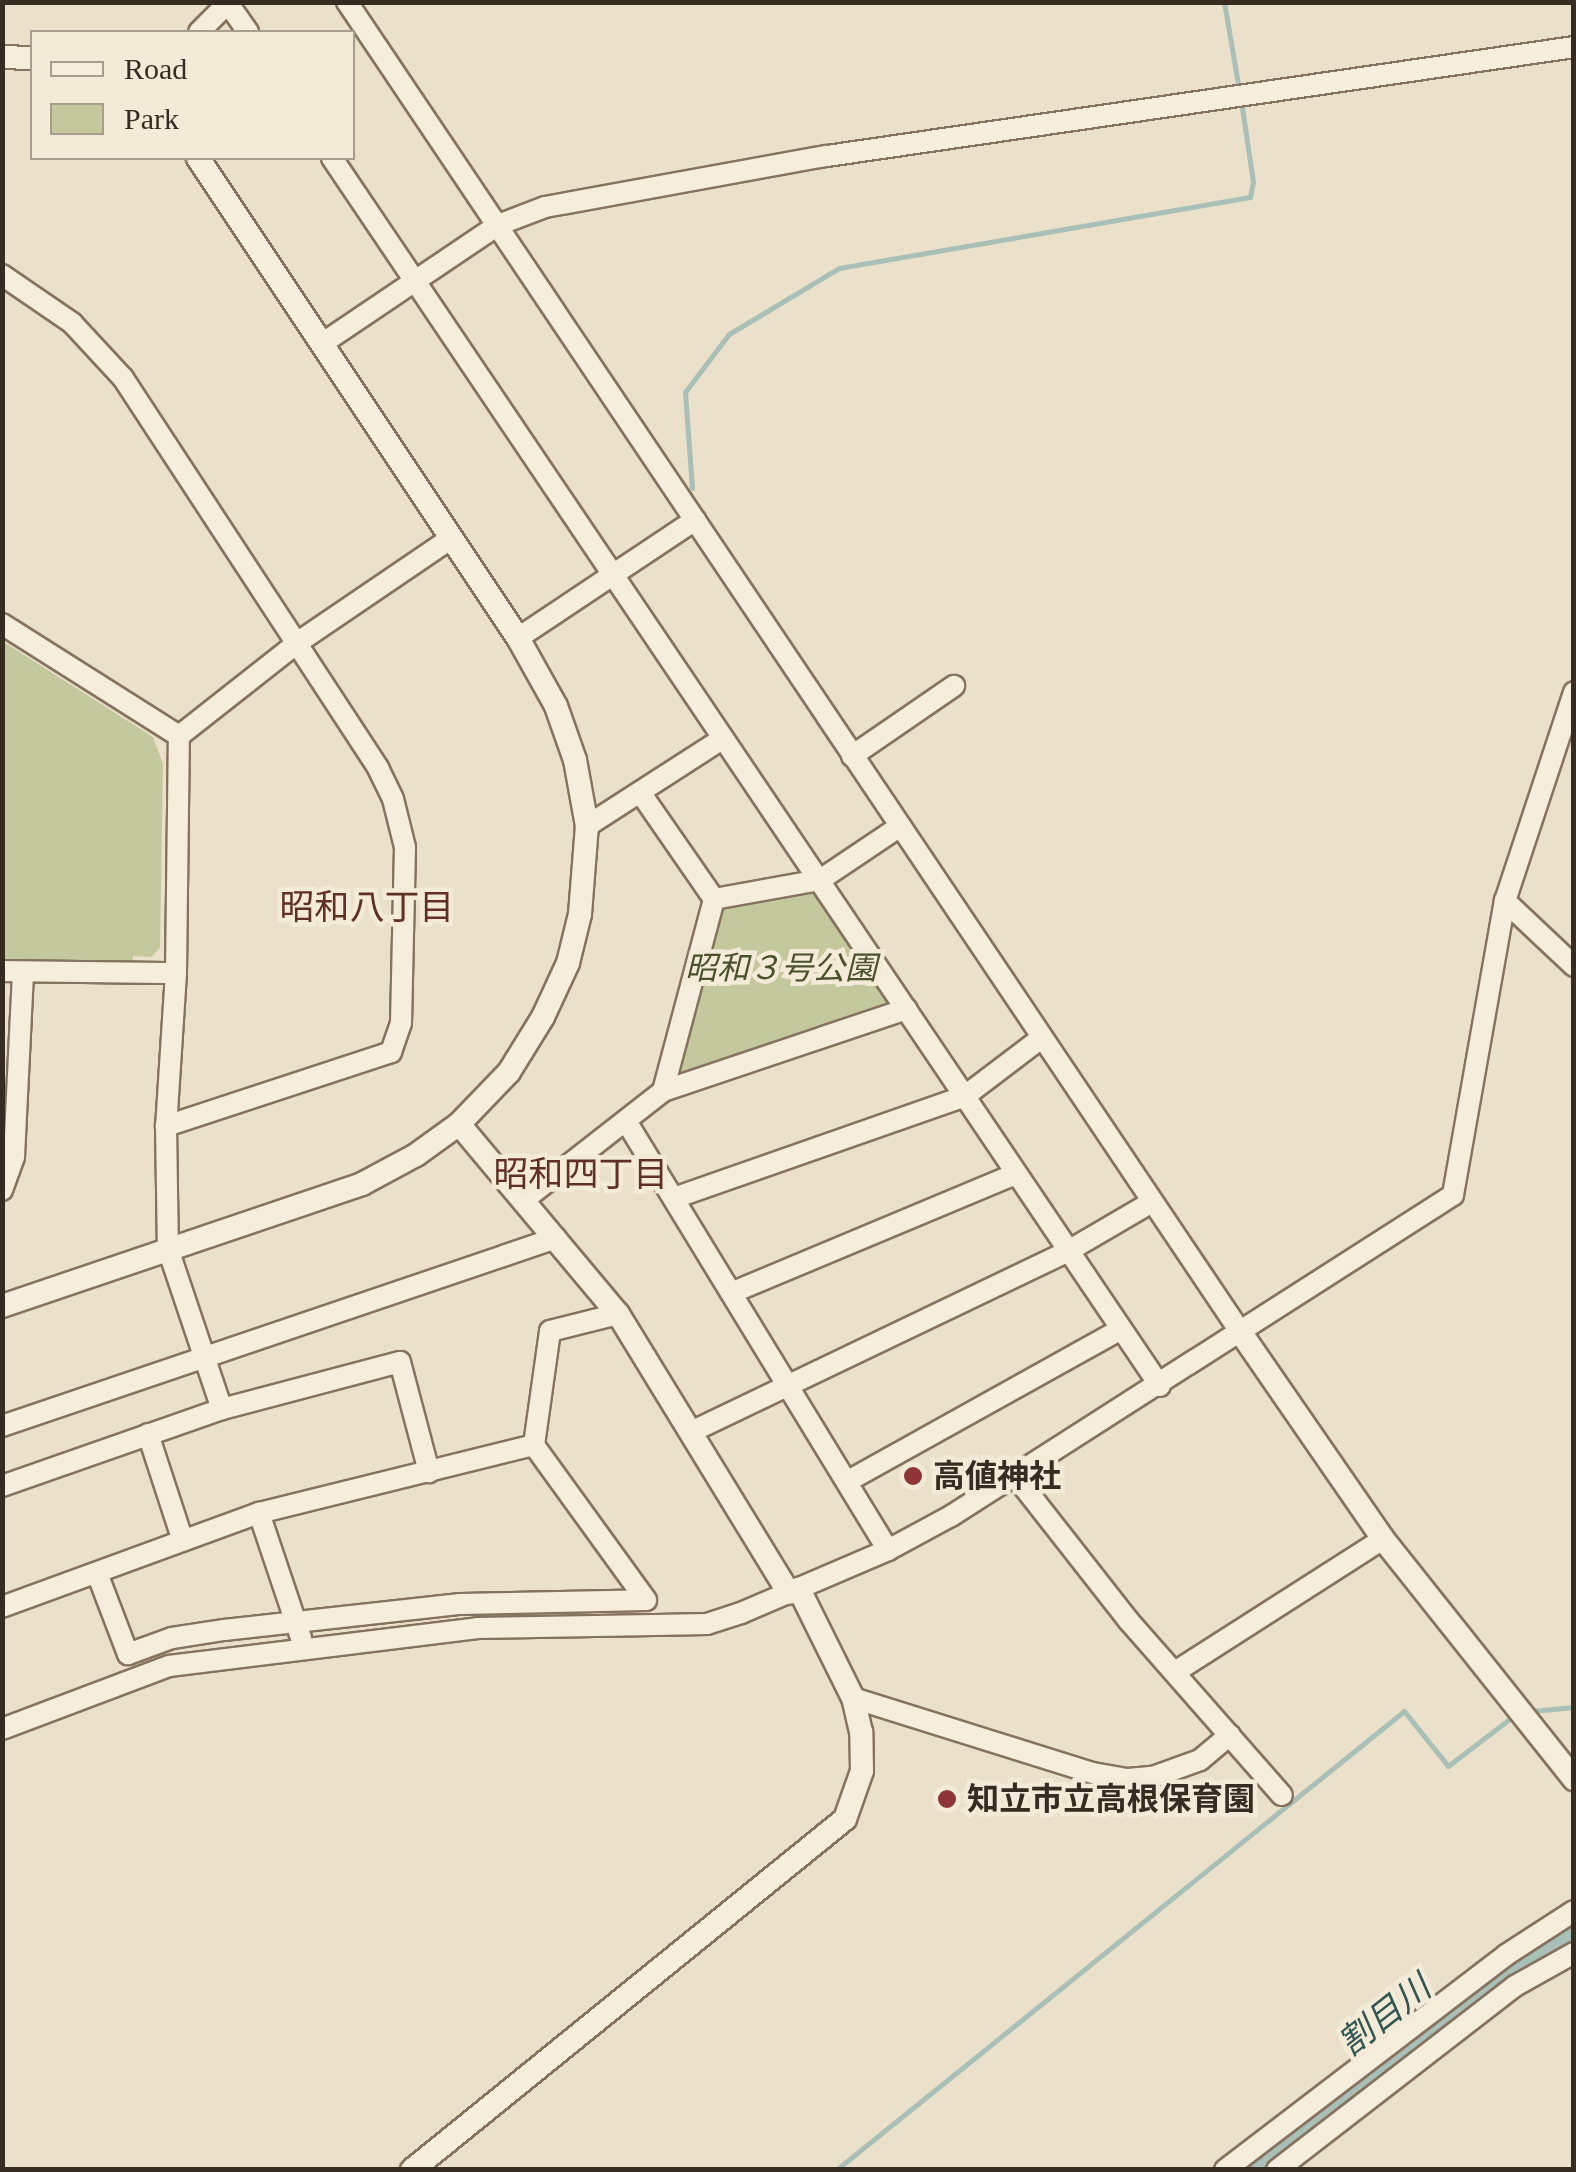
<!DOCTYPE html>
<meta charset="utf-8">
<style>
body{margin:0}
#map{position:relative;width:1576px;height:2172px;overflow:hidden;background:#ebe0c9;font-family:"Times New Roman","Noto Sans JP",serif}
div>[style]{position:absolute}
.green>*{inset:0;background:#c4c89d}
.stream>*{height:5px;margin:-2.5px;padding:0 2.5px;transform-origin:2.5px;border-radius:2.5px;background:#a9c0b8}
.river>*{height:30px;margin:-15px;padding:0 15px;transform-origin:15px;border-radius:15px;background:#a9c0b8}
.roads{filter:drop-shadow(2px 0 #86735f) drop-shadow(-2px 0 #86735f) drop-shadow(0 2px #86735f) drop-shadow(0 -2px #86735f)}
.minor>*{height:20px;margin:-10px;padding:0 10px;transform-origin:10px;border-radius:10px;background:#f6eedc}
.tertiary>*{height:22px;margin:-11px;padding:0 11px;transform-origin:11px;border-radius:11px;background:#f6eedc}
.dots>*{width:28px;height:28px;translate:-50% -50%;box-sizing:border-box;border:5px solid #f3ead8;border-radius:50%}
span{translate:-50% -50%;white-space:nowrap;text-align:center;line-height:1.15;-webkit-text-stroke:9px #f3ead8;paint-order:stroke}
.park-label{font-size:32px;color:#49522a;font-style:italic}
.poi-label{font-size:32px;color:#372c21;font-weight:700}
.left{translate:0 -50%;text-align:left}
.neighbourhood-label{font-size:35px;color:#603024}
.water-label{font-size:35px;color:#325653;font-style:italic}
.frame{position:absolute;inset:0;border:5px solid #372c21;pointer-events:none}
.legend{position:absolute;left:30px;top:30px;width:325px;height:130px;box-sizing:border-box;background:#f3ead8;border:2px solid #a89e8f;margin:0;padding:12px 18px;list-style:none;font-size:30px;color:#372c21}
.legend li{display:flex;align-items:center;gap:20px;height:50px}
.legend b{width:50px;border:2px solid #a89e8f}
</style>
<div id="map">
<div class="green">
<div style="clip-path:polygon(2px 641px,153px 737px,163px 764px,160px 948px,151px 957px,133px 956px,132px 967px,3px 965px)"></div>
<div style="clip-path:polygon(815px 889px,890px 996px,885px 1008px,684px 1077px,675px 1067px,717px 910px)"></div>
</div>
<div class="stream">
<div style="left:1224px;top:2px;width:89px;rotate:80.3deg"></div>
<div style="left:692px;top:488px;width:96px;rotate:-94.2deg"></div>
<div style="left:685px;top:392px;width:73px;rotate:-52.8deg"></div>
<div style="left:729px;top:334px;width:128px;rotate:-31deg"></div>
<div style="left:839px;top:268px;width:417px;rotate:-9.8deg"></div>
<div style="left:1250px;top:197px;width:15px;rotate:-79deg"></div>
<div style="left:1253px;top:182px;width:82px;rotate:-98.4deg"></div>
<div style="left:1532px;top:1711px;width:42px;rotate:-5.4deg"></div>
<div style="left:836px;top:2170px;width:730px;rotate:-38.94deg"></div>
<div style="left:1404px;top:1711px;width:70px;rotate:51.3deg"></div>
<div style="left:1448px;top:1766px;width:86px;rotate:-37.4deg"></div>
</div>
<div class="river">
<div style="left:1248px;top:2170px;width:321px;rotate:-37.8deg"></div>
<div style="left:1502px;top:1973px;width:83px;rotate:-29.7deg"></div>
</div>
<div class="roads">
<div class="minor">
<div style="left:227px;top:2px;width:37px;rotate:55deg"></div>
<div style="left:347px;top:2px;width:1603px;rotate:56.11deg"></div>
<div style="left:199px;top:32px;width:42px;rotate:-45deg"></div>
<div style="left:332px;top:158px;width:1481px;rotate:56.01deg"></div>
<div style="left:2px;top:275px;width:85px;rotate:34.4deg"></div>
<div style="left:72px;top:323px;width:75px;rotate:47.2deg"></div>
<div style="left:123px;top:378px;width:466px;rotate:56.8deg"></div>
<div style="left:378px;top:768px;width:34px;rotate:64deg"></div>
<div style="left:393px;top:799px;width:49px;rotate:76deg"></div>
<div style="left:405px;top:847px;width:176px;rotate:91.3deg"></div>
<div style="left:401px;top:1023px;width:31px;rotate:109deg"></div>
<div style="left:391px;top:1052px;width:237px;rotate:161.8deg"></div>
<div style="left:323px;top:343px;width:211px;rotate:-34deg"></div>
<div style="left:498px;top:225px;width:50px;rotate:-21deg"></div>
<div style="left:545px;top:207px;width:287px;rotate:-10.3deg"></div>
<div style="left:827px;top:156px;width:755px;rotate:-8.3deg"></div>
<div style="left:2px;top:624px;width:209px;rotate:32.3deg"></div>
<div style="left:518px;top:638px;width:213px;rotate:-33.7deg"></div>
<div style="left:179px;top:736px;width:150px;rotate:-38.2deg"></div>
<div style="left:297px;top:643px;width:185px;rotate:-34.2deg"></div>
<div style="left:852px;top:756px;width:124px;rotate:-34.5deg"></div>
<div style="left:587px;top:826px;width:161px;rotate:-32.8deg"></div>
<div style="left:714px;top:899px;width:108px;rotate:-10.2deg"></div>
<div style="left:820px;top:880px;width:95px;rotate:-33.9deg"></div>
<div style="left:1505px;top:901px;width:95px;rotate:43.3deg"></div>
<div style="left:2px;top:971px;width:174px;rotate:0.7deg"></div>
<div style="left:176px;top:973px;width:153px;rotate:93.7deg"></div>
<div style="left:166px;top:1126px;width:123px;rotate:89.1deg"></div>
<div style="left:168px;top:1249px;width:169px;rotate:71.4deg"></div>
<div style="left:176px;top:973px;width:237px;rotate:-89.3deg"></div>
<div style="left:663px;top:1091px;width:257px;rotate:-18.6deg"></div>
<div style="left:626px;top:1121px;width:503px;rotate:58.59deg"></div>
<div style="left:2px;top:1190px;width:35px;rotate:-70deg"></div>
<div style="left:14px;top:1157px;width:185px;rotate:-87.2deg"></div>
<div style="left:674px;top:1198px;width:308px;rotate:-19.3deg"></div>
<div style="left:965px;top:1096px;width:94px;rotate:-37.2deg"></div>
<div style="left:525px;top:1199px;width:175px;rotate:-38deg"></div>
<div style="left:663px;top:1091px;width:199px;rotate:-75.1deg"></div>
<div style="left:714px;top:899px;width:130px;rotate:-124.7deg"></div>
<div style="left:731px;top:1293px;width:309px;rotate:-22.7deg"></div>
<div style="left:2px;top:1426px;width:585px;rotate:-18.74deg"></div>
<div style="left:693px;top:1431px;width:416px;rotate:-25.6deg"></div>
<div style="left:1068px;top:1251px;width:95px;rotate:-30.3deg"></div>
<div style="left:148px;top:1434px;width:109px;rotate:71.9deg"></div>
<div style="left:1016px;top:1477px;width:182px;rotate:51.9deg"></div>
<div style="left:1128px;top:1620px;width:233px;rotate:48.7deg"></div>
<div style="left:848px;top:1481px;width:312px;rotate:-29.1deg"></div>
<div style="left:2px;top:1486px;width:233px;rotate:-19.3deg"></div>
<div style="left:222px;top:1409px;width:184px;rotate:-14.8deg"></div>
<div style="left:400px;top:1362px;width:114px;rotate:75.2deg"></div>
<div style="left:259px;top:1513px;width:132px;rotate:71.4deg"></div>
<div style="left:97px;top:1573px;width:87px;rotate:69.1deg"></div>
<div style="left:128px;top:1654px;width:47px;rotate:-20deg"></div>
<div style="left:172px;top:1638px;width:53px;rotate:-8.7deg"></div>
<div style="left:224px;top:1630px;width:238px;rotate:-6.3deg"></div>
<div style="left:461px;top:1604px;width:185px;rotate:-1.2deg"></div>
<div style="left:646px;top:1600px;width:191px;rotate:-125.9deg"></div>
<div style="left:2px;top:1607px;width:274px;rotate:-20.1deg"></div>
<div style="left:259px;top:1513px;width:283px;rotate:-13.9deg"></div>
<div style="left:534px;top:1445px;width:115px;rotate:-82deg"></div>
<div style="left:550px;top:1331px;width:70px;rotate:-14deg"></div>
<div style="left:1175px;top:1672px;width:247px;rotate:-32.6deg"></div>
<div style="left:853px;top:1698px;width:251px;rotate:17.4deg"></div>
<div style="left:1093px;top:1773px;width:36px;rotate:10deg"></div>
<div style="left:1128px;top:1779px;width:25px;rotate:-5deg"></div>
<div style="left:1153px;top:1777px;width:50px;rotate:-19.9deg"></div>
<div style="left:1200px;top:1760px;width:39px;rotate:-40deg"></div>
<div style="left:2px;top:1729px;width:178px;rotate:-20.7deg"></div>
<div style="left:169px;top:1666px;width:311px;rotate:-7deg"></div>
<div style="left:478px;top:1628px;width:229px;rotate:-1deg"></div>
<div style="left:707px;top:1624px;width:36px;rotate:-18deg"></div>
<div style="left:741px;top:1613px;width:160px;rotate:-23.2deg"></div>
<div style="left:888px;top:1550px;width:72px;rotate:-28.4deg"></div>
<div style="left:951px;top:1516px;width:596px;rotate:-32.6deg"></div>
<div style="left:1453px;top:1195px;width:299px;rotate:-80deg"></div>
<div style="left:1505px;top:901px;width:220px;rotate:-71.7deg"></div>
<div style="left:1225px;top:2170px;width:354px;rotate:-37.4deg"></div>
<div style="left:1506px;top:1955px;width:81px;rotate:-32.9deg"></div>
<div style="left:1277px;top:2170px;width:301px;rotate:-37.7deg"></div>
<div style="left:1515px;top:1986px;width:68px;rotate:-29.2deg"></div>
</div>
<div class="tertiary">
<div style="left:2px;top:57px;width:30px;rotate:2deg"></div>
<div style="left:459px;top:1124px;width:248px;rotate:50.1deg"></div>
<div style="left:618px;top:1314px;width:327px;rotate:58.5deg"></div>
<div style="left:2px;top:1306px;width:380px;rotate:-18.7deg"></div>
<div style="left:362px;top:1184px;width:61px;rotate:-28.2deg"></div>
<div style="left:416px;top:1155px;width:53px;rotate:-35.8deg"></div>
<div style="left:459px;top:1124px;width:72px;rotate:-46.1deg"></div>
<div style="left:509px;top:1072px;width:65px;rotate:-58.3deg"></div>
<div style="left:543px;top:1017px;width:60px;rotate:-65.2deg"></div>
<div style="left:568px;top:963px;width:50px;rotate:-76.2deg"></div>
<div style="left:580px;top:914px;width:88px;rotate:-85.5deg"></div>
<div style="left:587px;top:826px;width:67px;rotate:-100.3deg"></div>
<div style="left:575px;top:760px;width:57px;rotate:-109.4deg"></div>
<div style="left:556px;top:706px;width:78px;rotate:-119.2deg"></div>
<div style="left:518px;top:638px;width:577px;rotate:-123.69deg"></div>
<div style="left:1241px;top:1333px;width:250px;rotate:55.4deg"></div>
<div style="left:1383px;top:1539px;width:307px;rotate:51.5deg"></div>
<div style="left:412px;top:2170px;width:557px;rotate:-39.03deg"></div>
<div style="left:845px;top:1819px;width:51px;rotate:-70.5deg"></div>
<div style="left:862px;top:1771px;width:39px;rotate:-91deg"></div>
<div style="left:861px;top:1732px;width:35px;rotate:-103deg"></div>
<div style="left:853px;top:1698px;width:122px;rotate:-116.4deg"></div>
</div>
</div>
<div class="dots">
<div style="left:913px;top:1476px;background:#8f3437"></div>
<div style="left:947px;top:1799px;background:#8f3437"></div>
</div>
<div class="park-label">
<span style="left:781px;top:968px">昭和３号公園</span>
</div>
<div class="poi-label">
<span class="left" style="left:933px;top:1476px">高値神社</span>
<span class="left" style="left:967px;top:1799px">知立市立高根保育園</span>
</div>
<div class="neighbourhood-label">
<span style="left:367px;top:908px">昭和八丁目</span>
<span style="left:581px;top:1175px">昭和四丁目</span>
</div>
<div class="water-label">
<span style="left:1385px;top:2016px;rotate:-38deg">割目川</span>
</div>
<div class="frame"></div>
<ul class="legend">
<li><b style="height:12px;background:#f6eedc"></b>Road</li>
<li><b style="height:28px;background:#c4c89d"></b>Park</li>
</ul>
</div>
